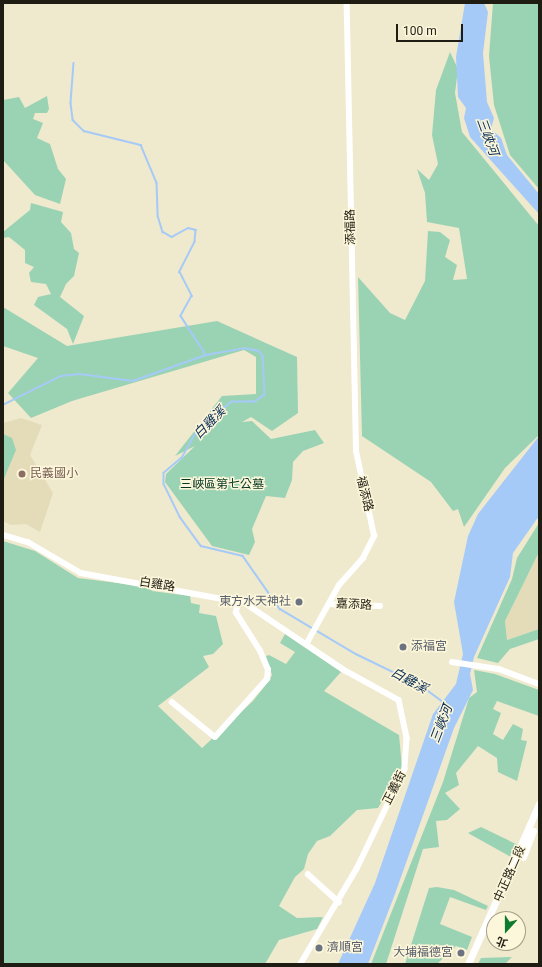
<!DOCTYPE html>
<meta charset="utf-8">
<style>
body{margin:0}
#map{position:relative;width:542px;height:967px;overflow:hidden;background:#efe9cd;font-family:Roboto,"Noto Sans TC",sans-serif}
div>[style]{position:absolute}
.built>*{inset:0;background:#e4dcb9}
.green>*{inset:0;background:#9ad3b4}
.water>*{inset:0;background:#a6caf8}
.stream>*{height:1.5px;margin:-0.75px;padding:0 0.75px;transform-origin:0.75px;border-radius:0.75px;background:#a6caf8}
.minor>*{height:5.5px;margin:-2.75px;padding:0 2.75px;transform-origin:2.75px;border-radius:2.75px;background:#fff}
.major>*{height:7px;margin:-3.5px;padding:0 3.5px;transform-origin:3.5px;border-radius:3.5px;background:#fff}
.dots>*{width:11px;height:11px;translate:-50% -50%;box-sizing:border-box;border:2px solid #fcf6da;border-radius:50%}
span{translate:-50% -50%;white-space:nowrap;text-align:center;line-height:1.15;-webkit-text-stroke:3px #fcf6da;paint-order:stroke}
.street-label{font-size:12px;color:#1f1d13}
.education-label{font-size:12px;color:#785e54}
.left{translate:0 -50%;text-align:left}
.park-label{font-size:12px;color:#043622}
.worship-label{font-size:12px;color:#5b616d}
.right{translate:-100% -50%;text-align:right}
.water-label{font-size:13px;color:#082d55;font-style:italic}
.frame{position:absolute;inset:0;border:4px solid #1f1d13;pointer-events:none}
.north{position:absolute;left:486px;top:911px;width:40px;height:40px;box-sizing:border-box;background:#fcf6da;border:1px solid #a49f8a;border-radius:50%;rotate:201deg;font-size:11px;font-weight:700;line-height:16px;text-align:center;color:#1f1d13}
.north::after{content:'';display:block;margin:auto;width:14px;height:18px;background:#0e7a2e;clip-path:polygon(50% 0,100% 100%,50% 72%,0 100%)}
.scale{position:absolute;left:396px;top:24px;width:67px;height:18px;box-sizing:border-box;border:2px solid #1f1d13;border-top:0;padding-left:5px;font-size:12px;line-height:14px;white-space:nowrap;color:#1f1d13;-webkit-text-stroke:3px #fcf6da;paint-order:stroke}
</style>
<div id="map">
<div class="built">
<div style="clip-path:polygon(21px 418px,42px 425px,30px 455px,53px 493px,40px 532px,26px 524px,11px 525px,3px 521px,3px 423px)"></div>
<div style="clip-path:polygon(539px 552px,539px 629px,507px 640px,505px 621px)"></div>
</div>
<div class="green">
<div style="clip-path:polygon(493px 3px,539px 3px,539px 189px,510px 155px,494px 105px,489px 56px)"></div>
<div style="clip-path:polygon(450px 52px,458px 69px,455px 93px,462px 132px,539px 226px,539px 435px,505px 468px,464px 527px,458px 509px,453px 511px,431px 482px,362px 436px,358px 277px,390px 313px,405px 320px,425px 281px,428px 231px,440px 232px,450px 240px,445px 257px,457px 265px,453px 280px,467px 279px,459px 228px,427px 222px,425px 193px,417px 169px,429px 180px,438px 164px,432px 135px,436px 90px)"></div>
<div style="clip-path:polygon(47px 96px,49px 109px,47px 113px,35px 113px,33px 119px,43px 123px,37px 138px,50px 144px,58px 169px,66px 179px,60px 204px,35px 195px,3px 160px,3px 100px,19px 97px,25px 108px)"></div>
<div style="clip-path:polygon(31px 203px,63px 212px,61px 222px,71px 233px,74px 249px,79px 253px,74px 276px,66px 284px,60px 297px,84px 316px,73px 344px,67px 329px,34px 305px,38px 297px,51px 294px,46px 284px,31px 282px,29px 273px,34px 267px,25px 263px,25px 250px,9px 237px,3px 238px,3px 232px,30px 210px)"></div>
<div style="clip-path:polygon(3px 307px,67px 346px,217px 321px,297px 357px,298px 413px,272px 431px,251px 417px,242px 422px,252px 421px,271px 439px,315px 430px,324px 443px,303px 451px,293px 462px,292px 480px,285px 498px,266px 496px,252px 529px,255px 542px,249px 555px,212px 546px,165px 482px,166px 474px,195px 446px,175px 456px,222px 396px,256px 394px,256px 357px,244px 350px,72px 401px,31px 418px,8px 393px,38px 358px,3px 346px)"></div>
<div style="clip-path:polygon(3px 434px,12px 438px,16px 450px,3px 481px)"></div>
<div style="clip-path:polygon(539px 523px,539px 552px,505px 621px,507px 640px,539px 629px,539px 639px,510px 649px,498px 663px,477px 658px,512px 579px,517px 558px)"></div>
<div style="clip-path:polygon(3px 541px,35px 551px,78px 578px,149px 587px,152px 591px,190px 596px,191px 603px,200px 605px,199px 613px,216px 616px,223px 644px,213px 654px,203px 656px,209px 667px,158px 706px,202px 748px,253px 701px,268px 682px,272px 675px,266px 656px,269px 655px,286px 664px,295px 652px,280px 643px,285px 634px,341px 672px,324px 691px,399px 735px,402px 767px,378px 808px,357px 810px,330px 836px,317px 841px,308px 854px,304px 869px,295px 877px,279px 906px,297px 918px,323px 917px,317px 929px,279px 940px,265px 964px,3px 964px)"></div>
<div style="clip-path:polygon(474px 670px,495px 674px,539px 690px,539px 716px,497px 701px,493px 709px,501px 713px,493px 734px,503px 740px,513px 724px,523px 729px,521px 740px,527px 741px,517px 781px,498px 772px,497px 758px,478px 746px,456px 773px,459px 785px,445px 793px,460px 809px,447px 820px,436px 821px,439px 847px,423px 849px,386px 964px,371px 964px,443px 782px,469px 698px,477px 692px)"></div>
<div style="clip-path:polygon(481px 827px,518px 845px,511px 857px,468px 833px)"></div>
<div style="clip-path:polygon(437px 887px,454px 890px,488px 906px,486px 910px,450px 897px,440px 924px,472px 937px,467px 950px,456px 946px,437px 964px,405px 964px,429px 888px)"></div>
<div style="clip-path:polygon(512px 957px,505px 964px,478px 964px,481px 958px)"></div>
</div>
<div class="water">
<div style="clip-path:polygon(465px 3px,484px 3px,488px 12px,483px 53px,487px 102px,494px 118px,491px 129px,501px 138px,507px 155px,539px 194px,539px 214px,470px 137px,464px 118px,466px 108px,458px 97px,456px 57px)"></div>
<div style="clip-path:polygon(539px 436px,539px 516px,513px 553px,510px 577px,474px 657px,470px 674px,473px 690px,454px 728px,395px 894px,368px 964px,338px 964px,375px 883px,433px 714px,456px 684px,463px 654px,454px 602px,468px 536px,478px 514px)"></div>
</div>
<div class="stream">
<div style="left:74px;top:63px;width:40px;rotate:94.3deg"></div>
<div style="left:71px;top:103px;width:17px;rotate:83deg"></div>
<div style="left:73px;top:120px;width:16px;rotate:45deg"></div>
<div style="left:84px;top:131px;width:59px;rotate:13.8deg"></div>
<div style="left:141px;top:145px;width:41px;rotate:67.2deg"></div>
<div style="left:157px;top:183px;width:33px;rotate:88deg"></div>
<div style="left:158px;top:216px;width:17px;rotate:73deg"></div>
<div style="left:163px;top:232px;width:10px;rotate:29deg"></div>
<div style="left:172px;top:237px;width:18px;rotate:-29deg"></div>
<div style="left:188px;top:228px;width:8px;rotate:14deg"></div>
<div style="left:196px;top:230px;width:12px;rotate:95deg"></div>
<div style="left:195px;top:242px;width:34px;rotate:117deg"></div>
<div style="left:180px;top:272px;width:27px;rotate:63deg"></div>
<div style="left:192px;top:296px;width:23px;rotate:119deg"></div>
<div style="left:181px;top:316px;width:46px;rotate:57.3deg"></div>
<div style="left:3px;top:405px;width:65px;rotate:-26.6deg"></div>
<div style="left:61px;top:376px;width:19px;rotate:-6deg"></div>
<div style="left:80px;top:374px;width:53px;rotate:7.5deg"></div>
<div style="left:133px;top:381px;width:77px;rotate:-19.6deg"></div>
<div style="left:206px;top:355px;width:39px;rotate:-10deg"></div>
<div style="left:244px;top:348px;width:15px;rotate:11deg"></div>
<div style="left:259px;top:351px;width:6px;rotate:51deg"></div>
<div style="left:263px;top:356px;width:39px;rotate:87deg"></div>
<div style="left:265px;top:395px;width:12px;rotate:145deg"></div>
<div style="left:255px;top:402px;width:23px;rotate:180deg"></div>
<div style="left:232px;top:402px;width:13px;rotate:141deg"></div>
<div style="left:222px;top:410px;width:37px;rotate:137deg"></div>
<div style="left:195px;top:435px;width:26px;rotate:119deg"></div>
<div style="left:182px;top:458px;width:23px;rotate:140deg"></div>
<div style="left:164px;top:473px;width:11px;rotate:90deg"></div>
<div style="left:164px;top:484px;width:37px;rotate:64deg"></div>
<div style="left:180px;top:517px;width:36px;rotate:54deg"></div>
<div style="left:201px;top:546px;width:43px;rotate:13.4deg"></div>
<div style="left:243px;top:556px;width:65px;rotate:55.1deg"></div>
<div style="left:280px;top:609px;width:88px;rotate:30.6deg"></div>
<div style="left:356px;top:654px;width:71px;rotate:25.8deg"></div>
<div style="left:420px;top:685px;width:27px;rotate:36deg"></div>
</div>
<div class="minor">
<div style="left:3px;top:535px;width:26px;rotate:16deg"></div>
<div style="left:28px;top:542px;width:61px;rotate:30.3deg"></div>
<div style="left:81px;top:573px;width:167px;rotate:10.4deg"></div>
<div style="left:245px;top:603px;width:122px;rotate:34deg"></div>
<div style="left:346px;top:671px;width:60px;rotate:28.7deg"></div>
<div style="left:399px;top:700px;width:39px;rotate:78deg"></div>
<div style="left:407px;top:738px;width:31px;rotate:94deg"></div>
<div style="left:405px;top:769px;width:111px;rotate:115.6deg"></div>
<div style="left:357px;top:869px;width:110px;rotate:120.5deg"></div>
<div style="left:329px;top:604px;width:51px;rotate:2.2deg"></div>
<div style="left:307px;top:643px;width:66px;rotate:-61.1deg"></div>
<div style="left:339px;top:585px;width:36px;rotate:-48deg"></div>
<div style="left:363px;top:558px;width:25px;rotate:-63deg"></div>
<div style="left:374px;top:536px;width:87px;rotate:-102deg"></div>
<div style="left:356px;top:451px;width:448px;rotate:-91.2deg"></div>
<div style="left:452px;top:662px;width:48px;rotate:8.5deg"></div>
<div style="left:499px;top:669px;width:43px;rotate:20.6deg"></div>
<div style="left:172px;top:702px;width:55px;rotate:39.1deg"></div>
<div style="left:215px;top:737px;width:78px;rotate:-48.1deg"></div>
<div style="left:267px;top:679px;width:9px;rotate:-84deg"></div>
<div style="left:268px;top:670px;width:21px;rotate:-113deg"></div>
<div style="left:260px;top:651px;width:45px;rotate:-122.3deg"></div>
<div style="left:236px;top:613px;width:13px;rotate:-81deg"></div>
<div style="left:308px;top:874px;width:42px;rotate:42.1deg"></div>
</div>
<div class="major">
<div style="left:523px;top:857px;width:28px;rotate:-69deg"></div>
<div style="left:468px;top:964px;width:175px;rotate:-66.1deg"></div>
</div>
<div class="dots">
<div style="left:22px;top:474px;background:#8d6e63"></div>
<div style="left:299px;top:602px;background:#6b7280"></div>
<div style="left:403px;top:647px;background:#6b7280"></div>
<div style="left:319px;top:948px;background:#6b7280"></div>
<div style="left:461px;top:953px;background:#6b7280"></div>
</div>
<div class="street-label">
<span style="left:351px;top:227px;rotate:-91deg">添福路</span>
<span style="left:364px;top:494px;rotate:76deg">福添路</span>
<span style="left:157px;top:585px;rotate:9deg">白雞路</span>
<span style="left:354px;top:605px;rotate:3deg">嘉添路</span>
<span style="left:395px;top:788px;rotate:-63deg">正義街</span>
<span style="left:510px;top:874px;rotate:-66deg">中正路二段</span>
</div>
<div class="education-label">
<span class="left" style="left:30px;top:474px">民義國小</span>
</div>
<div class="park-label">
<span style="left:222px;top:485px">三峽區第七公墓</span>
</div>
<div class="worship-label">
<span class="right" style="left:291px;top:602px">東方水天神社</span>
<span class="left" style="left:411px;top:647px">添福宮</span>
<span class="left" style="left:327px;top:948px">濟順宮</span>
<span class="right" style="left:453px;top:953px">大埔福德宮</span>
</div>
<div class="water-label">
<span style="left:487px;top:137px;rotate:70deg">三峽河</span>
<span style="left:210px;top:423px;rotate:-45deg">白雞溪</span>
<span style="left:409px;top:681px;rotate:29deg">白雞溪</span>
<span style="left:442px;top:724px;rotate:-69deg">三峽河</span>
</div>
<div class="frame"></div>
<div class="north">北</div>
<div class="scale">100 m</div>
</div>
